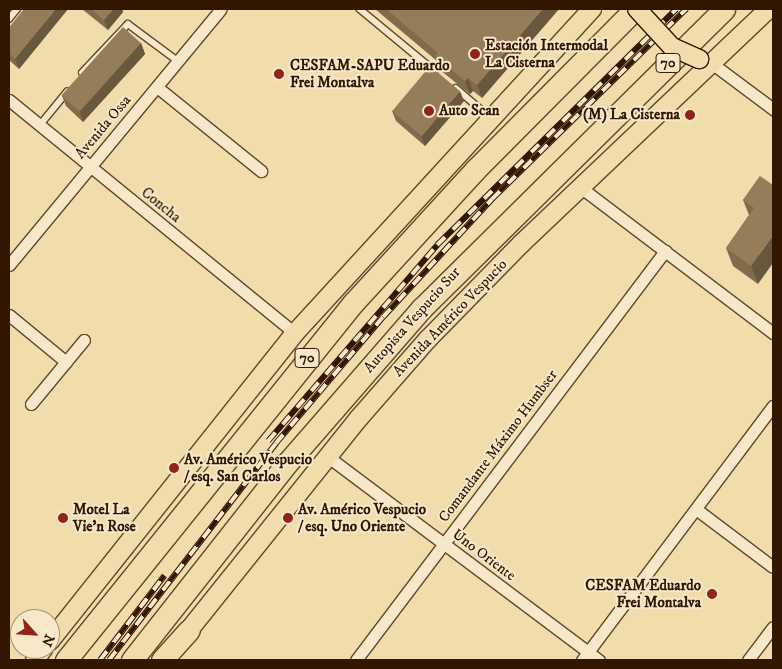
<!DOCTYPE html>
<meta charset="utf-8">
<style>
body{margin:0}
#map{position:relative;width:782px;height:669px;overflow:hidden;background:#f1dcac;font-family:"IM FELL DW Pica",serif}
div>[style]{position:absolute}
.roads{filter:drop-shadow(1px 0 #62482b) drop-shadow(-1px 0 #62482b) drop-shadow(0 1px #62482b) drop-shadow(0 -1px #62482b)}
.lane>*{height:5.5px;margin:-2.75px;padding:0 2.75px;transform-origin:2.75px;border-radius:2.75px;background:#f6e8c9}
.street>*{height:11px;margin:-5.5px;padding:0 5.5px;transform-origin:5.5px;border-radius:5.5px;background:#f6e8c9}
.primary>*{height:18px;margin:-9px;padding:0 9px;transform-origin:9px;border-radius:9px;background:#f1dcac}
.highway>*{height:21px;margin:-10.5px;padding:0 10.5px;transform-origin:10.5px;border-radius:10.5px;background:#f1dcac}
.rail>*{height:5.5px;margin-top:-2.75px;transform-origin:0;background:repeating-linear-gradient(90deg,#f6e8c9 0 11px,#321600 0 22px);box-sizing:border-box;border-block:1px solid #321600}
.bridges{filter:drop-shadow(1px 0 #321600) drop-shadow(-1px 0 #321600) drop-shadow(0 1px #321600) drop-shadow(0 -1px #321600)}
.primary-bridge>*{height:18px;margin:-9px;padding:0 9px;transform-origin:9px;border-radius:9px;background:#f1dcac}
.wall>*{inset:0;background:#806c4d}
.shaded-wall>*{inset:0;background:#68583e}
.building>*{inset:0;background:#957d59;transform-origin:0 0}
.dots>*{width:14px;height:14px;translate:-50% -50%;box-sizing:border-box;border:2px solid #f6e8c9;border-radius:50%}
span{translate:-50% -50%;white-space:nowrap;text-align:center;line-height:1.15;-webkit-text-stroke:4px #f6e8c9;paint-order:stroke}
.shield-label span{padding:1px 4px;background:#f6e8c9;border:1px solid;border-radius:4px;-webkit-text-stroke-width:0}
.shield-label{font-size:14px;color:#321600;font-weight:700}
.poi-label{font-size:15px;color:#321600;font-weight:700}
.left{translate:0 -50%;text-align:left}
.right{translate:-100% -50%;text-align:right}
.street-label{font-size:15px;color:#321600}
.frame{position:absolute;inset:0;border:10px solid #321600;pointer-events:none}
.north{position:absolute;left:10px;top:609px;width:50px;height:50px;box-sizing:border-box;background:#f6e8c9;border:1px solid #a89479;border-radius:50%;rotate:116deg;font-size:14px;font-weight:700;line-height:20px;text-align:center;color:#321600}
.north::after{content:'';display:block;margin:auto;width:18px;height:22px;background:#8f2418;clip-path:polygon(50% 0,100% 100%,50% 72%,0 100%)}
</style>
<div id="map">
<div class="roads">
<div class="lane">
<div style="left:360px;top:9px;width:97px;rotate:39.6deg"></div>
<div style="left:9px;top:19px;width:13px;rotate:-51deg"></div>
<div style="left:82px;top:73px;width:67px;rotate:-46.8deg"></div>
<div style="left:128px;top:24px;width:62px;rotate:36.5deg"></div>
<div style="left:456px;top:88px;width:46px;rotate:40.6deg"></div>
<div style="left:40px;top:125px;width:43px;rotate:-50.7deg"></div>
</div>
<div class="street">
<div style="left:714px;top:65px;width:74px;rotate:36.7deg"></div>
<div style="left:157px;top:87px;width:134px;rotate:38.9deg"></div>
<div style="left:9px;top:100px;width:369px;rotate:39.2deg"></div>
<div style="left:580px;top:187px;width:242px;rotate:37.1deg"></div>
<div style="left:9px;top:265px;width:332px;rotate:-50.4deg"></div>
<div style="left:9px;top:315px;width:74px;rotate:39.5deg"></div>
<div style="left:31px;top:404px;width:83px;rotate:-50.4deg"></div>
<div style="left:327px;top:456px;width:340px;rotate:36.9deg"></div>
<div style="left:696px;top:509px;width:96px;rotate:37deg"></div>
<div style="left:356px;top:660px;width:513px;rotate:-52.93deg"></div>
<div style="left:582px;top:660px;width:318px;rotate:-53.1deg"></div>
<div style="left:748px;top:660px;width:41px;rotate:-52.9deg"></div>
</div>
<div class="primary">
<div style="left:181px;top:640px;width:285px;rotate:-51.3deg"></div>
<div style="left:359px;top:418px;width:105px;rotate:-48.9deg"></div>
<div style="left:428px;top:339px;width:133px;rotate:-45.6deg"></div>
<div style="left:521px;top:244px;width:342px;rotate:-43.5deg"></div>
<div style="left:50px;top:641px;width:394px;rotate:-51.5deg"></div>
<div style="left:295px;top:333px;width:440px;rotate:-47.5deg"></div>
<div style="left:35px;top:660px;width:14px;rotate:-54deg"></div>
</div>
<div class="highway">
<div style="left:66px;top:660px;width:459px;rotate:-51.2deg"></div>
<div style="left:354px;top:302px;width:179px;rotate:-47.5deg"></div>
<div style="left:475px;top:170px;width:227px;rotate:-45.2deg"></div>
<div style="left:132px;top:660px;width:252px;rotate:-51.8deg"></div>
<div style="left:288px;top:462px;width:204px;rotate:-49deg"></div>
<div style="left:422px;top:308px;width:425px;rotate:-44.7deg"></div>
<div style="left:162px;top:660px;width:40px;rotate:-48deg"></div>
</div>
</div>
<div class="rail">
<div style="left:268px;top:441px;width:259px;rotate:-49.2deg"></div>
<div style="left:437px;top:245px;width:336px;rotate:-44.6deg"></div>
<div style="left:100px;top:660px;width:106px;rotate:-52.7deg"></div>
<div style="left:109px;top:660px;width:274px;rotate:-52.4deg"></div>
<div style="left:276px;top:443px;width:165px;rotate:-49.7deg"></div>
<div style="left:383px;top:317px;width:161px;rotate:-47.3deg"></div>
<div style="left:492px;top:199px;width:272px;rotate:-44.4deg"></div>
</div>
<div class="bridges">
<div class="primary-bridge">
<div style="left:637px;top:9px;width:52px;rotate:47.4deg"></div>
<div style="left:672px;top:47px;width:30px;rotate:24deg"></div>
</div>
</div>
<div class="wall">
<div style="clip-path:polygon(24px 9px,68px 9px,19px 69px,9px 60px,9px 28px)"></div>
<div style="clip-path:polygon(82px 9px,122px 9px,123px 12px,108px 30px)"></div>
<div style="clip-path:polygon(375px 9px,559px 9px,482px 98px,473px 91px,470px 94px,440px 70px,437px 61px)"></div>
<div style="clip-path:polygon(141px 43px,145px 54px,83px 122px,66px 106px,62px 96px)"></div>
<div style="clip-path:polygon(464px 101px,425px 146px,396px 121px,392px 111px)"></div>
<div style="clip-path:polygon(760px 176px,758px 284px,733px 266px,726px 248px,749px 215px,743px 200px)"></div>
</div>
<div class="shaded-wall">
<div style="clip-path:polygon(56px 9px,68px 9px,19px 69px,15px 59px)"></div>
<div style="clip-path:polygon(114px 9px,122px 9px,123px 12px,108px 30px,104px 20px)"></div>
<div style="clip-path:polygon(543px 9px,559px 9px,482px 98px,477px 85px)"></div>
<div style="clip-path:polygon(141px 43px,145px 54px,83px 122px,80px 112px)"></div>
<div style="clip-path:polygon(468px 78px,473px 91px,470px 94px,465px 81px)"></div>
<div style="clip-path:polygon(460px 91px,464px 101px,425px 146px,421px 136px)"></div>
<div style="clip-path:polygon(773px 235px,773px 263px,758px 284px,751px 266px)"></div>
</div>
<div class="building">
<div style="clip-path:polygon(24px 9px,56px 9px,15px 59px,9px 53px,9px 28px)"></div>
<div style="clip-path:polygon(91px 9px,114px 9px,104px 20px)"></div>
<div style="clip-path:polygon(386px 9px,543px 9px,477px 85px,468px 78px,465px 81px,435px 56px,438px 53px)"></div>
<div style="left:123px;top:27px;width:24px;height:92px;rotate:42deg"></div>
<div style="left:430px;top:66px;width:39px;height:59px;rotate:40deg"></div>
<div style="clip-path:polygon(760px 176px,773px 185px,773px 184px,773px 235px,751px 266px,726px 248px,754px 208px,743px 200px)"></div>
</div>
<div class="dots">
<div style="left:475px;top:54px;background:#8f2418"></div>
<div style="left:279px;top:74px;background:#8f2418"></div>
<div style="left:429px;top:111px;background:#8f2418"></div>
<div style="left:690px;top:115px;background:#8f2418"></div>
<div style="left:174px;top:468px;background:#8f2418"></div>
<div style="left:63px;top:518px;background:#8f2418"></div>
<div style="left:288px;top:518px;background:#8f2418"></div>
<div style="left:712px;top:594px;background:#8f2418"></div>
</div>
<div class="shield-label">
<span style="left:668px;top:63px">70</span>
<span style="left:307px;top:358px">70</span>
</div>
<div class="poi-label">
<span class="left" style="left:485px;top:54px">Estación Intermodal<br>La Cisterna</span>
<span class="left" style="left:290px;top:74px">CESFAM-SAPU Eduardo<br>Frei Montalva</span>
<span class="left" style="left:439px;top:111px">Auto Scan</span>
<span class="right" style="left:680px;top:115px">(M) La Cisterna</span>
<span class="left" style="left:184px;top:468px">Av. Américo Vespucio<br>/ esq. San Carlos</span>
<span class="left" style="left:73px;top:518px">Motel La<br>Vie’n Rose</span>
<span class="left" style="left:298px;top:518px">Av. Américo Vespucio<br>/ esq. Uno Oriente</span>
<span class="right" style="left:701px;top:594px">CESFAM Eduardo<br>Frei Montalva</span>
</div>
<div class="street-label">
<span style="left:103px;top:127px;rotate:-50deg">Avenida Ossa</span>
<span style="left:161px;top:205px;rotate:39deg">Concha</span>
<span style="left:450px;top:318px;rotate:-46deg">Avenida Américo Vespucio</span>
<span style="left:412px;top:320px;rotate:-48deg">Autopista Vespucio Sur</span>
<span style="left:498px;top:446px;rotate:-53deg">Comandante Máximo Humbser</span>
<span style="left:484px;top:555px;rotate:37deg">Uno Oriente</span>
</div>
<div class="frame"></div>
<div class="north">N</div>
</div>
